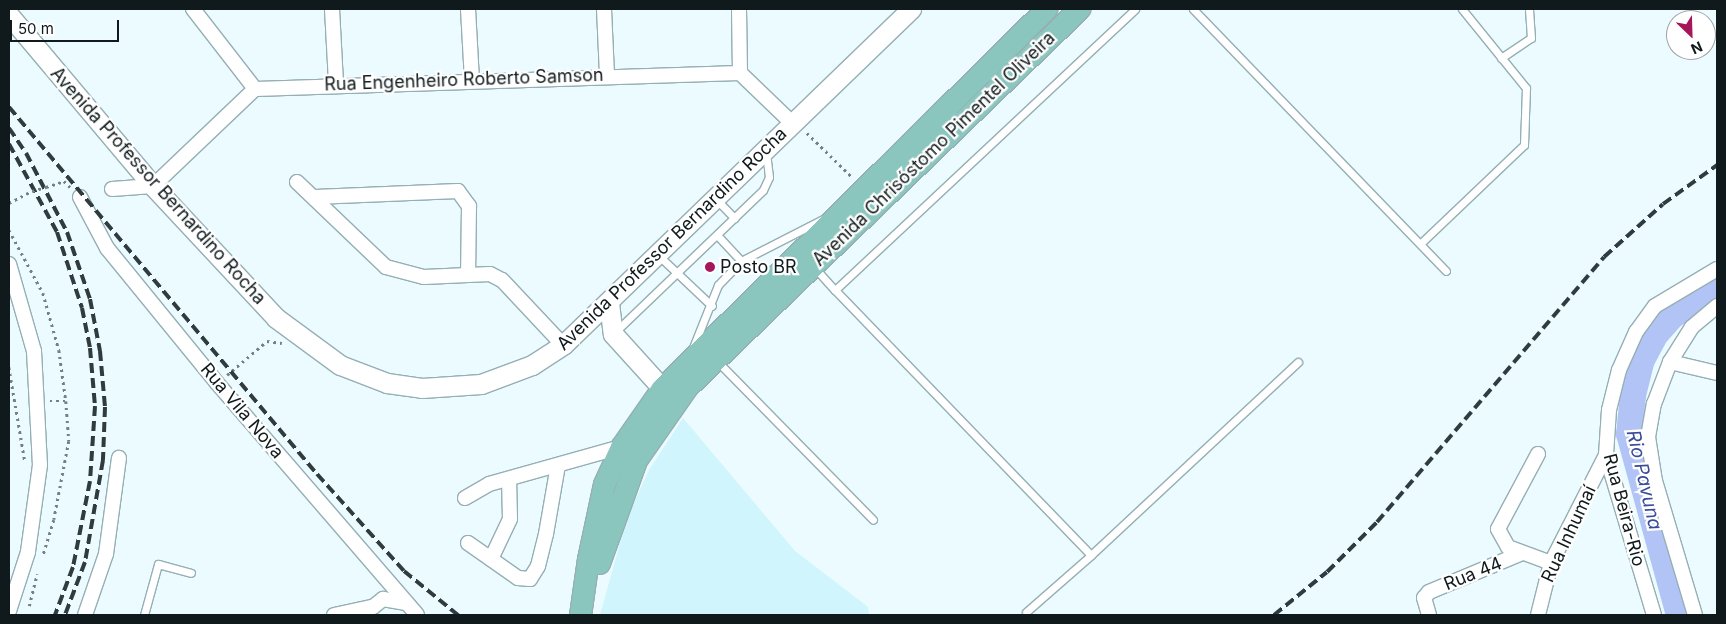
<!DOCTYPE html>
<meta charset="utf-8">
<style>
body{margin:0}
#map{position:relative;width:1726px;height:624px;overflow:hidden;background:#ebfbff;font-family:Inter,sans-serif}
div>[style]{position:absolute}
.built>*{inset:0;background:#d0f5fd}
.river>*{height:26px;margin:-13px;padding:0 13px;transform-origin:13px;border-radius:13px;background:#b2c3f6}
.path>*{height:2.5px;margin-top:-1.25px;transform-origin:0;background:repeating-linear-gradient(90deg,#748184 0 2.5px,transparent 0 6.5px)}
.roads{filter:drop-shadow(1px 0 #95afb4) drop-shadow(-1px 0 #95afb4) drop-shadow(0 1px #95afb4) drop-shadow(0 -1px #95afb4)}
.lane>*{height:7px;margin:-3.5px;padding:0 3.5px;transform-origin:3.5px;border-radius:3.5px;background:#fff}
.street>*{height:14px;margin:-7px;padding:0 7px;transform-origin:7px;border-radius:7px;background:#fff}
.secondary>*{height:19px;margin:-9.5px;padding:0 9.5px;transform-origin:9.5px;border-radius:9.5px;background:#fff}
.primary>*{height:21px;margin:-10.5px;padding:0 10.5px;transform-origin:10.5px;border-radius:10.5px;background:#8bc6be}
.rail>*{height:4px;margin-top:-2px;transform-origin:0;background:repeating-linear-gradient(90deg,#303b3d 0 10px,transparent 0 15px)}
.path-bridge>*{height:2.5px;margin-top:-1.25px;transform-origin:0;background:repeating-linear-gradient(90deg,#748184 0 2.5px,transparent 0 6.5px)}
.dots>*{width:14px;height:14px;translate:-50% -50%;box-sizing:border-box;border:2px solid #fff;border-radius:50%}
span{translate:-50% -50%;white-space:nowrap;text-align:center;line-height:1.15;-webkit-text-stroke:4.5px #fff;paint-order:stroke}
.street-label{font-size:18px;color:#101a1c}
.poi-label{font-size:18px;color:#101a1c}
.left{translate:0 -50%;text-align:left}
.water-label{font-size:19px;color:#3a4b97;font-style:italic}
.frame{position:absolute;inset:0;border:10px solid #101a1c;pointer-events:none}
.north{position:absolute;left:1666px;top:10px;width:50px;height:50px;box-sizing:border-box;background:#fff;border:1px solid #9fa3a4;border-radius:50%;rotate:156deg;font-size:14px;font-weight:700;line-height:20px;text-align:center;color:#101a1c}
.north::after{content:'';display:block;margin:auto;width:18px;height:22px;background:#a61759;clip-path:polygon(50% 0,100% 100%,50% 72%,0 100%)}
.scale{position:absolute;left:10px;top:20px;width:109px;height:22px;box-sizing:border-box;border:2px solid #101a1c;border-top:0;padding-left:6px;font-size:15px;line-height:18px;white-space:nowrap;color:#101a1c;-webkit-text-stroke:4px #fff;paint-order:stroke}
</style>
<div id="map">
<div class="built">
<div style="clip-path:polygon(683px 418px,795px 551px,868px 607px,869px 615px,600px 615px,627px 518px,649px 470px)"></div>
</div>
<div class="river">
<div style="left:1679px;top:615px;width:188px;rotate:-105.4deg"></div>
<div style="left:1629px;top:434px;width:39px;rotate:-84deg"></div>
<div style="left:1633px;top:395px;width:36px;rotate:-76deg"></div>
<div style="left:1642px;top:360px;width:30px;rotate:-62deg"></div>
<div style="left:1656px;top:334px;width:24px;rotate:-48deg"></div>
<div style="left:1672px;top:316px;width:53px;rotate:-31.9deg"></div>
</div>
<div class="path">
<div style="left:807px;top:133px;width:62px;rotate:44.3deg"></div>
<div style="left:46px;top:187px;width:19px;rotate:-18deg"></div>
<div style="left:64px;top:181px;width:10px;rotate:45deg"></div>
<div style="left:9px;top:203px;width:26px;rotate:-28deg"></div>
<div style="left:9px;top:230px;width:72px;rotate:61.6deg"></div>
<div style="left:43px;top:293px;width:59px;rotate:74.3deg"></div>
<div style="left:59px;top:350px;width:51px;rotate:82.2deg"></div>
<div style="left:66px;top:401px;width:40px;rotate:85.7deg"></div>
<div style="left:69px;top:441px;width:80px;rotate:100.8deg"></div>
<div style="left:54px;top:520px;width:38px;rotate:107deg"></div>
<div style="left:9px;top:367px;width:96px;rotate:80.4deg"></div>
<div style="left:227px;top:375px;width:52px;rotate:-40.4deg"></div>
<div style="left:267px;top:341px;width:15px;rotate:8deg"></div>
<div style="left:50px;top:401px;width:16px"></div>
<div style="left:29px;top:606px;width:33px;rotate:-76deg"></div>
</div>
<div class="roads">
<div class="lane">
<div style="left:1193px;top:9px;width:364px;rotate:46deg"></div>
<div style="left:1501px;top:58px;width:36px;rotate:-34deg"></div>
<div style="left:1531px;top:38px;width:29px;rotate:-94deg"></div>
<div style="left:715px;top:198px;width:28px;rotate:46deg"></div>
<div style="left:717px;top:235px;width:35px;rotate:47deg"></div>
<div style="left:1421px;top:243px;width:142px;rotate:-43.6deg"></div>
<div style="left:1524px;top:145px;width:57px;rotate:-88deg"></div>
<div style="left:1526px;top:88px;width:102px;rotate:-129deg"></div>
<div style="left:658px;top:255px;width:74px;rotate:43.4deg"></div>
<div style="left:814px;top:267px;width:31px;rotate:48deg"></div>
<div style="left:835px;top:290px;width:411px;rotate:-43.1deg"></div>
<div style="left:835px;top:290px;width:368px;rotate:46deg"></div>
<div style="left:1091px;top:555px;width:283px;rotate:-43deg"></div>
<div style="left:615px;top:332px;width:205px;rotate:-43.8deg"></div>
<div style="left:763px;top:190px;width:14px;rotate:-65deg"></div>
<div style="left:769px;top:177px;width:25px;rotate:-97deg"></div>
<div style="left:692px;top:350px;width:70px;rotate:-68.2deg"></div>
<div style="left:718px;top:285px;width:33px;rotate:-46deg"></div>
<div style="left:741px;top:261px;width:94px;rotate:-27.1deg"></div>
<div style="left:718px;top:362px;width:221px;rotate:45.5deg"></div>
<div style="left:1026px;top:612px;width:86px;rotate:-41.2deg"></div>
<div style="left:144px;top:615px;width:53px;rotate:-74.6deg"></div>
<div style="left:158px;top:564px;width:34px;rotate:15deg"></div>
</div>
<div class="street">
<div style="left:193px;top:9px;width:101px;rotate:52.2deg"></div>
<div style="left:332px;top:9px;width:75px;rotate:86.9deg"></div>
<div style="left:468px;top:9px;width:71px;rotate:86.8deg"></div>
<div style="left:604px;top:9px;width:66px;rotate:87.4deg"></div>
<div style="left:739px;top:9px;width:64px;rotate:89.1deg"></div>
<div style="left:297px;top:182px;width:123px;rotate:43.7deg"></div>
<div style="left:386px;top:267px;width:39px;rotate:15deg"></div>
<div style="left:424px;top:277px;width:66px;rotate:-2.6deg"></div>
<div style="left:490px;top:274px;width:13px;rotate:27deg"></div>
<div style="left:502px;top:280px;width:89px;rotate:46.8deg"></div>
<div style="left:112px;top:189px;width:41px;rotate:-4.2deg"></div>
<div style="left:153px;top:186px;width:141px;rotate:-43.6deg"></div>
<div style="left:255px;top:89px;width:485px;rotate:-1.9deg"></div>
<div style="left:740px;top:73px;width:74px;rotate:43.9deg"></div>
<div style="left:80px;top:197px;width:58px;rotate:62.1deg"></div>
<div style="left:107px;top:248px;width:174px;rotate:50.8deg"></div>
<div style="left:217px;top:383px;width:306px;rotate:49.2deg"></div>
<div style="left:315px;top:197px;width:143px;rotate:-2.4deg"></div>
<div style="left:458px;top:191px;width:19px;rotate:54deg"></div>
<div style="left:469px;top:206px;width:69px;rotate:90.8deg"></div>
<div style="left:9px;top:264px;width:91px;rotate:74deg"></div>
<div style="left:34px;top:351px;width:114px;rotate:87deg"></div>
<div style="left:40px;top:465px;width:88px;rotate:97.9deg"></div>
<div style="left:28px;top:552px;width:62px;rotate:107.9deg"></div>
<div style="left:1670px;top:362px;width:48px;rotate:13.2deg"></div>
<div style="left:1538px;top:454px;width:85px;rotate:118.1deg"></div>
<div style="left:1498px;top:529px;width:21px;rotate:61deg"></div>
<div style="left:1508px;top:547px;width:46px;rotate:20.4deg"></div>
<div style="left:465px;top:498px;width:28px;rotate:-30deg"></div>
<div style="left:489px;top:484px;width:137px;rotate:-15.7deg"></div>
<div style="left:468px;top:543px;width:61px;rotate:35deg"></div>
<div style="left:518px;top:578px;width:12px;rotate:5deg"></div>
<div style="left:530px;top:579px;width:15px;rotate:-58deg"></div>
<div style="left:538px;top:566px;width:33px;rotate:-76deg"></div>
<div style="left:546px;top:534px;width:70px;rotate:-80.1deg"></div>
<div style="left:491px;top:559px;width:44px;rotate:-64.6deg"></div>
<div style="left:510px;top:519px;width:40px;rotate:-91.4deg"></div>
<div style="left:85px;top:615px;width:65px;rotate:-71deg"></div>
<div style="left:106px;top:554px;width:97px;rotate:-82.3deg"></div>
<div style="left:334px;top:615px;width:40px;rotate:-12deg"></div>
<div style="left:373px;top:607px;width:13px;rotate:-39deg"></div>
<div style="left:383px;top:599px;width:22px;rotate:10deg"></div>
<div style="left:1429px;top:615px;width:18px;rotate:-106deg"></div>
<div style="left:1424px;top:598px;width:8px;rotate:-50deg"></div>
<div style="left:1429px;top:592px;width:99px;rotate:-22.7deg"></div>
<div style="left:1538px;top:615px;width:54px;rotate:-76deg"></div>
<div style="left:1551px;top:563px;width:121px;rotate:-63deg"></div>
<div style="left:1654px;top:615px;width:167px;rotate:-106.7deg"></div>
<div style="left:1606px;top:455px;width:45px;rotate:-86.2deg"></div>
<div style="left:1609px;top:410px;width:41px;rotate:-76deg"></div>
<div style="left:1619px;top:370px;width:42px;rotate:-65.9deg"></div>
<div style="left:1636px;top:332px;width:32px;rotate:-54deg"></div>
<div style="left:1655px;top:306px;width:72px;rotate:-30.8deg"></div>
<div style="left:1695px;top:615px;width:140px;rotate:-106.6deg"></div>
<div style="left:1655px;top:481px;width:45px;rotate:-99deg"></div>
<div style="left:1648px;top:437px;width:34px;rotate:-80deg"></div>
<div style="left:1654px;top:404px;width:45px;rotate:-69.1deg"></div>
<div style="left:1670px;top:362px;width:41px;rotate:-57.8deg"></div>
<div style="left:1692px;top:327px;width:33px;rotate:-40deg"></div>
</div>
<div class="secondary">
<div style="left:9px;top:15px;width:224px;rotate:49.9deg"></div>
<div style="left:153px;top:186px;width:180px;rotate:47deg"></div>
<div style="left:276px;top:318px;width:79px;rotate:36.3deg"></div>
<div style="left:340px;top:365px;width:50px;rotate:21deg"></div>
<div style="left:387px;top:383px;width:35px;rotate:8deg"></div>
<div style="left:422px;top:388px;width:59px;rotate:-3.9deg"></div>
<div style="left:481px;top:384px;width:54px;rotate:-20.4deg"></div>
<div style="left:532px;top:365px;width:37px;rotate:-33deg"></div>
<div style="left:563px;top:345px;width:484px;rotate:-44deg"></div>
<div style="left:609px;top:303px;width:31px;rotate:83deg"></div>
<div style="left:613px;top:334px;width:73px;rotate:47.8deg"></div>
<div style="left:662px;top:388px;width:15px;rotate:4deg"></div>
</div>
<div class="primary">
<div style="left:599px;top:563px;width:109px;rotate:-70.2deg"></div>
<div style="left:636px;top:460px;width:89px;rotate:-55.1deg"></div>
<div style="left:687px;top:387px;width:545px;rotate:-43.96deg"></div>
<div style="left:580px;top:615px;width:57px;rotate:-81.9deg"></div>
<div style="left:588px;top:559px;width:77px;rotate:-78deg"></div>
<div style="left:604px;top:484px;width:41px;rotate:-65.3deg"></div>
<div style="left:621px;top:447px;width:72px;rotate:-55.2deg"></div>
<div style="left:662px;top:388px;width:540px;rotate:-44.62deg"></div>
</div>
</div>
<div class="rail">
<div style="left:9px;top:107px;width:479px;rotate:50deg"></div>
<div style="left:317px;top:474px;width:130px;rotate:48.1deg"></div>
<div style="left:404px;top:571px;width:70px;rotate:39.2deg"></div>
<div style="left:9px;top:128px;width:30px;rotate:56deg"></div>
<div style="left:26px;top:153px;width:89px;rotate:62.6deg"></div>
<div style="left:67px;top:232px;width:71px;rotate:71.1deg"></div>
<div style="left:90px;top:299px;width:53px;rotate:79.1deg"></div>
<div style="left:100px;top:351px;width:56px;rotate:84.9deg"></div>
<div style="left:105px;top:407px;width:53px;rotate:92.2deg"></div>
<div style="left:103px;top:460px;width:104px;rotate:100deg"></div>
<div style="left:85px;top:562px;width:57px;rotate:110.7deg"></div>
<div style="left:9px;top:144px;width:100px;rotate:61.4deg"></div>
<div style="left:57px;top:232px;width:80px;rotate:71.8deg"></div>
<div style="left:82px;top:308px;width:41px;rotate:78.7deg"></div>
<div style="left:90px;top:348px;width:58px;rotate:85.1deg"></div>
<div style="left:95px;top:406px;width:75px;rotate:93.8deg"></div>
<div style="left:90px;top:481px;width:88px;rotate:101.2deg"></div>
<div style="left:73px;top:567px;width:51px;rotate:110.6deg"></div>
<div style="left:1274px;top:615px;width:68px;rotate:-39.1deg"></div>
<div style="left:1327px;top:572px;width:71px;rotate:-45deg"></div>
<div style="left:1377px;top:522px;width:349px;rotate:-49.4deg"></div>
<div style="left:1604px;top:257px;width:79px;rotate:-41.9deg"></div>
<div style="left:1663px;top:204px;width:67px;rotate:-35.8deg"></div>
</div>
<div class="path-bridge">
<div style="left:32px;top:191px;width:15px;rotate:-16deg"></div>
</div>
<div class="dots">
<div style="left:710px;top:267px;background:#a61759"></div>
</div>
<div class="street-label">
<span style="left:464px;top:80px;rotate:-2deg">Rua Engenheiro Roberto Samson</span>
<span style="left:934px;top:149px;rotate:-44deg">Avenida Chrisóstomo Pimentel Oliveira</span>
<span style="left:158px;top:186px;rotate:48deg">Avenida Professor Bernardino Rocha</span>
<span style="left:672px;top:239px;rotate:-44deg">Avenida Professor Bernardino Rocha</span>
<span style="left:242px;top:411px;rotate:50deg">Rua Vila Nova</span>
<span style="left:1624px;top:510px;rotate:75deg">Rua Beira-Rio</span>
<span style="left:1569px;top:534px;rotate:-65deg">Rua Inhumaí</span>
<span style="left:1473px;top:574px;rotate:-22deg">Rua 44</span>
</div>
<div class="poi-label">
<span class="left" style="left:720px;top:267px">Posto BR</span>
</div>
<div class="water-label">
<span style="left:1644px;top:480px;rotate:77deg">Rio Pavuna</span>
</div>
<div class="frame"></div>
<div class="north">N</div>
<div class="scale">50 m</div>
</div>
